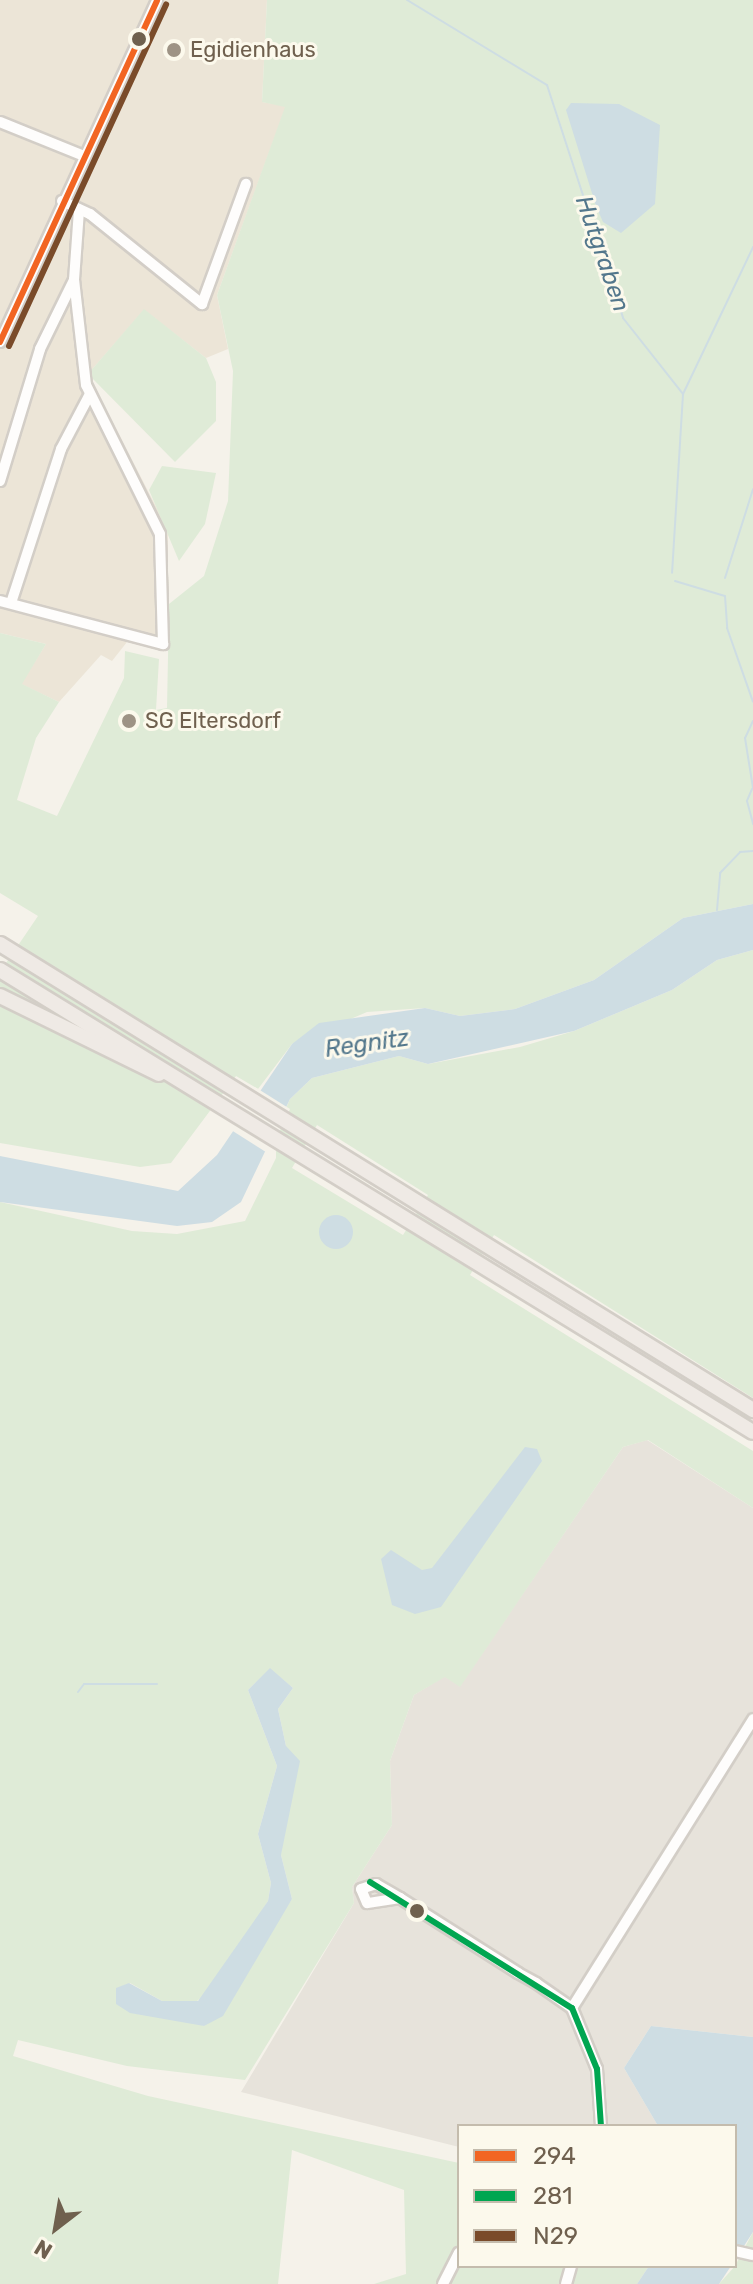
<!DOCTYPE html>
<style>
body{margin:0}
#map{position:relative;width:753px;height:2284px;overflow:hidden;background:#f5f2ea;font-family:Rubik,sans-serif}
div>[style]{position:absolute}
.residential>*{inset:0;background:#ece5d7}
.industrial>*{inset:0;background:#e7e3db}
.green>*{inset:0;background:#dfebd7}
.water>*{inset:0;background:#cedde3}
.round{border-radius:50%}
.pier>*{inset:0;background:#f5f2ea}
.stream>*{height:2px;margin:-1px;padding:0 1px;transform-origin:1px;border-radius:1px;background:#cedde3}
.roads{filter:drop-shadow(2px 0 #d3cec7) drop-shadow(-2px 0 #d3cec7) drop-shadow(0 2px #d3cec7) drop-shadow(0 -2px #d3cec7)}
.minor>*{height:10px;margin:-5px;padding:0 5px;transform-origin:5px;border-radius:5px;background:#fefdfc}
.highway>*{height:14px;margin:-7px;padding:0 7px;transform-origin:7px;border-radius:7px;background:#efeae5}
.bus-1>*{height:6px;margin:-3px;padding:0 3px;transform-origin:3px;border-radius:3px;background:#f26522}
.bus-2>*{height:6px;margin:-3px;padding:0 3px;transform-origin:3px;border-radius:3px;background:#00a651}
.bus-3>*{height:6px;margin:-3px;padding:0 3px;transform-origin:3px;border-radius:3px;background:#7a4b2a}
.dots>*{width:22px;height:22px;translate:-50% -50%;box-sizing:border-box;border:4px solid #fcf9ec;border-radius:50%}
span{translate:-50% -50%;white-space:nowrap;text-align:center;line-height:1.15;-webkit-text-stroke:6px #fcf9ec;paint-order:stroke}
.poi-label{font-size:22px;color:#6f604e}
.left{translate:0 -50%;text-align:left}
.water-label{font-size:24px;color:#53778c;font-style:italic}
.legend{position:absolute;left:457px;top:2124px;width:280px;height:144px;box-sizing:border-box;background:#fcf9ec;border:2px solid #c4bcad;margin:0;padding:10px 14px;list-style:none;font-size:24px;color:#6f604e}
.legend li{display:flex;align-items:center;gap:16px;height:40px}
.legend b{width:40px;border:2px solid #c4bcad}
.north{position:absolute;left:16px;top:2188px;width:80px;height:80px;-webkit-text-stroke:6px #fcf9ec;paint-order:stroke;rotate:211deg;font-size:22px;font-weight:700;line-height:32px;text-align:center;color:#6f604e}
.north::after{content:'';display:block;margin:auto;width:28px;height:36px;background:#6f604e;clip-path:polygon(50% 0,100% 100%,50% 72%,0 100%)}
</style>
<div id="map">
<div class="residential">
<div style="clip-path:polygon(0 0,267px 0,262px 102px,286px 106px,217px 295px,228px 349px,206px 358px,144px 310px,88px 374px,168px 530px,167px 651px,127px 642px,112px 661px,101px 655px,59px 702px,21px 684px,46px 644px,0 633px)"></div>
</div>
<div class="industrial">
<div style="clip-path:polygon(647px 1440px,753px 1508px,753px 2037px,651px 2026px,624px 2068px,658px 2126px,459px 2126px,459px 2147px,241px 2092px,354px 1903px,352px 1887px,392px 1825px,390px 1761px,414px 1695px,445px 1676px,460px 1686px,623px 1447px)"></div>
</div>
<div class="green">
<div style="clip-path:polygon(267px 0,753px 0,753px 904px,683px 918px,594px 980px,515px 1009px,460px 1016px,425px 1008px,367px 1012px,292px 1044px,258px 1089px,236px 1076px,171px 1163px,140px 1167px,0 1143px,0 972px,38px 916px,0 893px,0 633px,46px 644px,22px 684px,59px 702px,36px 738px,17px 800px,57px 816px,124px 678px,125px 651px,159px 659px,156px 710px,167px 708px,169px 604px,204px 576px,228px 501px,233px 371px,217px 295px,285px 107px,262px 102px)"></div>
<div style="clip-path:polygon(144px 309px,206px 358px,216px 382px,216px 421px,175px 462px,88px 374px)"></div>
<div style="clip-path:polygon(162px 466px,216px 473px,205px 524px,179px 561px,149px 490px)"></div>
<div style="clip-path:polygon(evenodd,753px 950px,753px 1398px,494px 1235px,470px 1275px,753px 1451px,753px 1508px,648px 1440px,623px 1447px,460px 1687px,445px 1677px,414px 1695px,390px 1761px,392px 1825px,352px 1887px,354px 1903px,245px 2080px,127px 2066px,18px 2040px,13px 2056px,148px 2096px,459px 2163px,459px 2266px,649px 2266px,637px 2284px,374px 2284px,406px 2274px,404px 2190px,292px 2150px,278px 2284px,0 2284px,0 1202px,132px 1231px,177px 1234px,245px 1221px,276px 1158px,276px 1131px,290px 1099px,312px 1078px,399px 1056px,428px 1064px,520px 1047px,574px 1031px,672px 990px,717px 960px,753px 950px,317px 1125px,428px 1195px,403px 1235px,292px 1168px,317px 1125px,753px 950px,270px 1669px,293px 1688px,278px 1709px,286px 1746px,281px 1855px,292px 1899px,204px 2026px,116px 1989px,130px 1983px,162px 2001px,197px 2001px,215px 1986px,268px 1901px,271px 1883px,258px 1834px,277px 1766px,248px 1690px,270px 1669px)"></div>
<div style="clip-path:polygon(753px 2232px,753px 2284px,719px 2284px,735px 2266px)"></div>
</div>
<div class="water">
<div style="clip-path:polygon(571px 103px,619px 104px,660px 125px,655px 204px,621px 233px,603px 222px,596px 206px,566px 110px)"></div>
<div style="clip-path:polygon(753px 904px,753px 950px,717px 960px,672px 990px,574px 1031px,428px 1064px,399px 1056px,312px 1078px,290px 1099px,241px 1202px,212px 1222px,177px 1226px,0 1202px,0 1156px,178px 1191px,217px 1155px,292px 1044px,319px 1023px,425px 1008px,460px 1016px,515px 1009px,594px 980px,683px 918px)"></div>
<div class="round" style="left:319px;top:1215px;width:34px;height:34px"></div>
<div style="clip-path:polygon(525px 1447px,537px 1449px,542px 1461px,441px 1607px,415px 1614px,392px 1605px,381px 1559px,391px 1550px,422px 1570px,432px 1568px)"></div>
<div style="clip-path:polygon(270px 1668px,293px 1688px,278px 1709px,286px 1746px,300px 1761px,281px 1855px,292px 1899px,223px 2016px,204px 2026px,130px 2013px,116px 2004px,116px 1988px,129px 1983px,162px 2001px,198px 2001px,268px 1901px,271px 1883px,258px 1834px,277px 1766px,248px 1690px)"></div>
<div style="clip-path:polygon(651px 2026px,753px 2037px,753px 2232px,735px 2260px,735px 2126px,658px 2126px,624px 2068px)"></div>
<div style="clip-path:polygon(649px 2266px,731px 2266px,719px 2284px,637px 2284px)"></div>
</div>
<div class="pier">
<div style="clip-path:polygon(255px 1087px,290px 1109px,269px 1154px,228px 1128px)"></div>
</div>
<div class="stream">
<div style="left:407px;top:0;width:164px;rotate:31.3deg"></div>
<div style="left:547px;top:85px;width:245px;rotate:71.9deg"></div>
<div style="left:623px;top:318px;width:97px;rotate:51.7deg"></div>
<div style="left:683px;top:394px;width:179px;rotate:93.5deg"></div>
<div style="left:683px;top:394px;width:163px;rotate:-64.5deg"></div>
<div style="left:725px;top:578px;width:93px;rotate:-72.5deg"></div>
<div style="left:675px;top:581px;width:52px;rotate:16.7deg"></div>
<div style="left:725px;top:596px;width:32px;rotate:86deg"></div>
<div style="left:727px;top:628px;width:78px;rotate:70.6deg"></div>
<div style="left:753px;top:721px;width:19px;rotate:115deg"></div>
<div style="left:745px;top:738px;width:51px;rotate:80.9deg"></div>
<div style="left:752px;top:789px;width:13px;rotate:113deg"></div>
<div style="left:747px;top:801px;width:24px;rotate:75deg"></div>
<div style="left:717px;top:910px;width:37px;rotate:-85deg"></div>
<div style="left:720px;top:873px;width:29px;rotate:-46deg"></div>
<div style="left:740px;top:852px;width:13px;rotate:-4deg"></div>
<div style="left:78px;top:1692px;width:10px;rotate:-53deg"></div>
<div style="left:84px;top:1684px;width:73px"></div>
</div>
<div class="roads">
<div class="minor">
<div style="left:0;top:122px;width:91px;rotate:22deg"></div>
<div style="left:62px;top:201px;width:31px;rotate:25deg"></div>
<div style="left:90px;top:214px;width:144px;rotate:38.8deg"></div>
<div style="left:202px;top:304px;width:128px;rotate:-69.9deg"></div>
<div style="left:0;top:342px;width:376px;rotate:-65.3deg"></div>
<div style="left:0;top:481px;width:138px;rotate:-73.1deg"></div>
<div style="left:40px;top:349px;width:77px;rotate:-63.8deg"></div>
<div style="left:0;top:601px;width:169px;rotate:14.8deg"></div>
<div style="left:163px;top:644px;width:110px;rotate:-91.6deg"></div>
<div style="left:160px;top:534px;width:166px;rotate:-116.4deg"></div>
<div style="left:86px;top:385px;width:106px;rotate:-96.5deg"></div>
<div style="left:74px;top:280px;width:70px;rotate:-85.9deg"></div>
<div style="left:11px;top:603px;width:162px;rotate:-72deg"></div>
<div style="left:61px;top:449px;width:60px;rotate:-62.2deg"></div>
<div style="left:400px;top:1898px;width:33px;rotate:171deg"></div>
<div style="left:367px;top:1903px;width:15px;rotate:-113deg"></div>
<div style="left:361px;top:1889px;width:16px;rotate:-18deg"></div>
<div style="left:376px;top:1884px;width:28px;rotate:30deg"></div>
<div style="left:400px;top:1898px;width:140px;rotate:32.4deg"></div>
<div style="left:518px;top:1973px;width:21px;rotate:29deg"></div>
<div style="left:536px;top:1983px;width:44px;rotate:34.8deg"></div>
<div style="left:572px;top:2008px;width:66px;rotate:67.7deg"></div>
<div style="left:597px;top:2069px;width:57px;rotate:86deg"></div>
<div style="left:572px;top:2008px;width:341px;rotate:-57.9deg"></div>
<div style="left:735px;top:2251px;width:18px;rotate:13deg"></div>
<div style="left:443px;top:2284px;width:35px;rotate:-63deg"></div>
<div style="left:566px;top:2284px;width:19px;rotate:-74deg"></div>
</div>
<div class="highway">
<div style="left:0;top:944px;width:886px;rotate:31.75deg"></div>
<div style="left:0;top:970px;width:883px;rotate:31.53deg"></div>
<div style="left:0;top:996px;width:177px;rotate:26.1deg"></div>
</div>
</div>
<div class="bus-1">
<div style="left:0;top:342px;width:376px;rotate:-65.3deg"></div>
</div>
<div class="bus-2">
<div style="left:370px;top:1882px;width:238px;rotate:32deg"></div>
<div style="left:572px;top:2008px;width:66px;rotate:67.7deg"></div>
<div style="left:597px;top:2069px;width:57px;rotate:86deg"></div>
</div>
<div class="bus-3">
<div style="left:9px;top:346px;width:376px;rotate:-65.3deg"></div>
</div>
<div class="dots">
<div style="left:139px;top:39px;background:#6f604e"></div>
<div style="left:174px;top:50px;background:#9e9385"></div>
<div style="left:129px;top:721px;background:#9e9385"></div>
<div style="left:417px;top:1911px;background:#6f604e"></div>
</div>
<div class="poi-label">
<span class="left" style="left:190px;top:50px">Egidienhaus</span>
<span class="left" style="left:145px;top:721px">SG Eltersdorf</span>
</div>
<div class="water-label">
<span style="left:602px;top:254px;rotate:71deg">Hutgraben</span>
<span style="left:367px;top:1044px;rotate:-8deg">Regnitz</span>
</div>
<ul class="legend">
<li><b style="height:10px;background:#f26522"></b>294</li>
<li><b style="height:10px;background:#00a651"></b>281</li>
<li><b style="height:10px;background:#7a4b2a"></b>N29</li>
</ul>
<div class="north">N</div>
</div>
